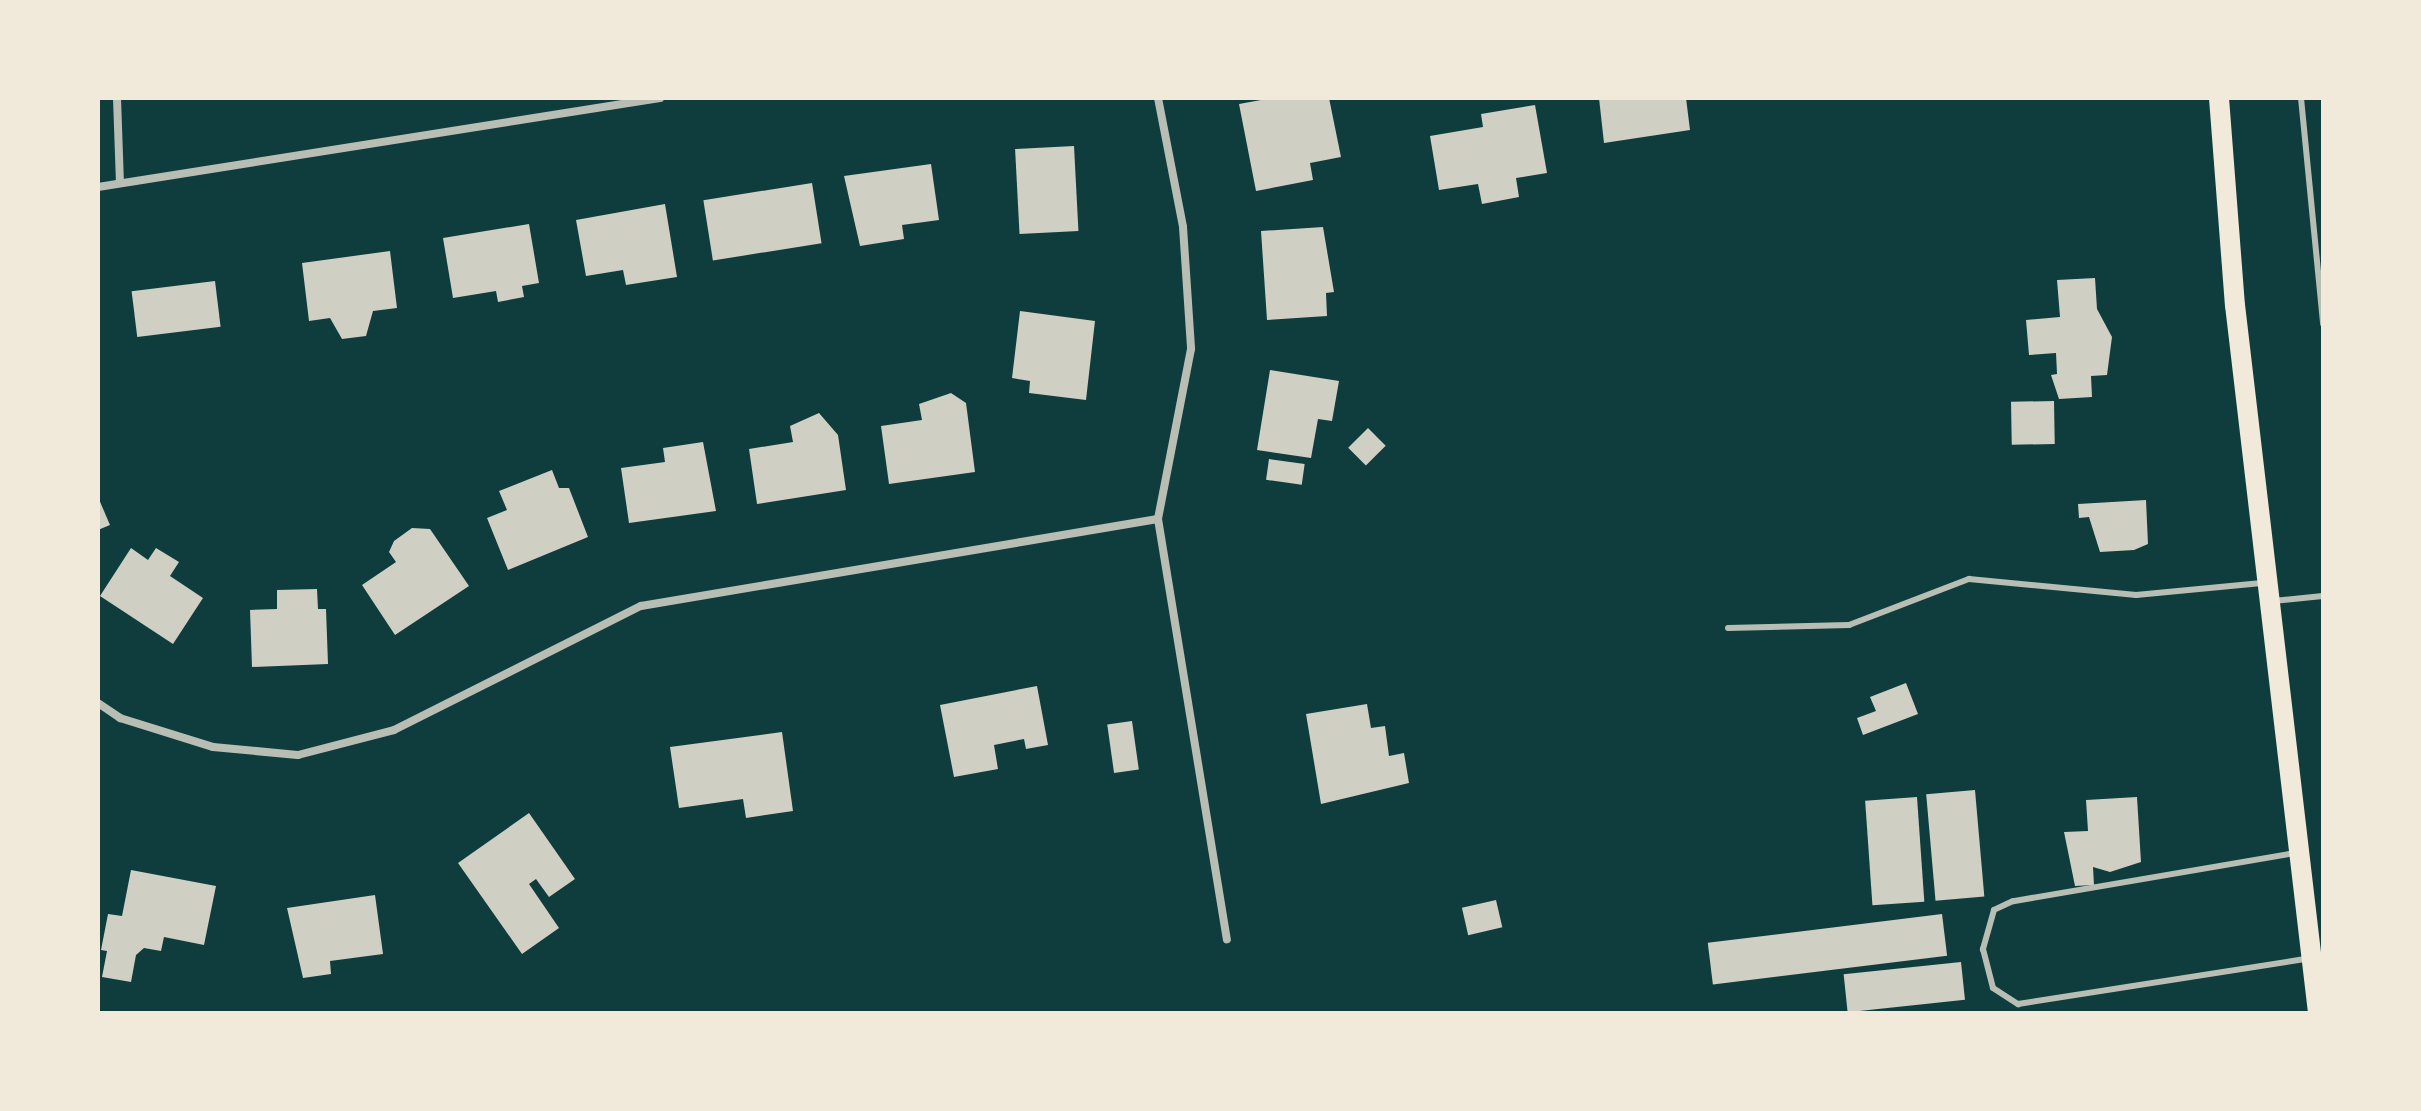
<!DOCTYPE html>
<style>
body{margin:0}
#map{position:relative;width:2421px;height:1111px;overflow:hidden;background:#0f3d3e;font-family:Raleway,sans-serif}
div>[style]{position:absolute}
.building>*{inset:0;background:#cfcfc3;transform-origin:0 0}
.service>*{height:6px;margin:-3px;padding:0 3px;transform-origin:3px;border-radius:3px;background:#b8beb3}
.minor>*{height:8px;margin:-4px;padding:0 4px;transform-origin:4px;border-radius:4px;background:#b8beb3}
.primary>*{height:20px;margin:-10px;padding:0 10px;transform-origin:10px;border-radius:10px;background:#f1e9da}
span{translate:-50% -50%;white-space:nowrap;text-align:center;line-height:1.15;-webkit-text-stroke:6px #f1e9da;paint-order:stroke}
.frame{position:absolute;inset:0;border:100px solid #f1e9da;pointer-events:none}
</style>
<div id="map">
<div class="building">
<div style="clip-path:polygon(1272px 98px,1329px 98px,1341px 157px,1310px 163px,1313px 180px,1256px 191px,1239px 104px)"></div>
<div style="clip-path:polygon(1599px 98px,1686px 98px,1690px 130px,1604px 143px)"></div>
<div style="clip-path:polygon(1535px 105px,1547px 173px,1516px 178px,1519px 197px,1482px 204px,1478px 184px,1439px 190px,1430px 136px,1483px 127px,1481px 114px)"></div>
<div style="left:1074px;top:146px;width:85px;height:59px;rotate:87deg"></div>
<div style="clip-path:polygon(931px 164px,939px 220px,902px 225px,904px 239px,860px 246px,844px 176px)"></div>
<div style="left:812px;top:183px;width:61px;height:110px;rotate:81deg"></div>
<div style="clip-path:polygon(665px 204px,677px 277px,626px 285px,623px 270px,586px 276px,576px 220px)"></div>
<div style="clip-path:polygon(529px 224px,539px 283px,522px 286px,524px 297px,498px 302px,496px 291px,453px 298px,443px 238px)"></div>
<div style="clip-path:polygon(1323px 227px,1334px 292px,1326px 293px,1327px 316px,1267px 320px,1261px 231px)"></div>
<div style="clip-path:polygon(390px 251px,397px 308px,373px 311px,366px 336px,342px 339px,330px 318px,309px 321px,302px 263px)"></div>
<div style="clip-path:polygon(2095px 278px,2097px 309px,2112px 337px,2107px 375px,2091px 376px,2092px 397px,2059px 399px,2051px 375px,2057px 374px,2056px 353px,2029px 355px,2026px 320px,2060px 317px,2057px 280px)"></div>
<div style="left:215px;top:281px;width:46px;height:84px;rotate:83deg"></div>
<div style="clip-path:polygon(1020px 311px,1095px 321px,1086px 400px,1029px 393px,1030px 381px,1012px 378px)"></div>
<div style="clip-path:polygon(1270px 370px,1339px 381px,1332px 421px,1318px 419px,1311px 458px,1257px 450px)"></div>
<div style="clip-path:polygon(951px 393px,966px 403px,975px 472px,889px 484px,881px 426px,922px 420px,919px 404px)"></div>
<div style="left:2054px;top:401px;width:43px;height:43px;rotate:89deg"></div>
<div style="clip-path:polygon(819px 413px,838px 435px,846px 490px,757px 504px,749px 449px,793px 442px,790px 426px)"></div>
<div style="left:1368px;top:428px;width:25px;height:28px;rotate:45deg"></div>
<div style="clip-path:polygon(703px 442px,716px 511px,629px 523px,621px 468px,665px 462px,663px 448px)"></div>
<div style="left:1269px;top:459px;width:36px;height:21px;rotate:8deg"></div>
<div style="clip-path:polygon(552px 470px,559px 488px,569px 488px,588px 537px,508px 570px,487px 518px,507px 510px,499px 491px)"></div>
<div style="clip-path:polygon(98px 497px,110px 525px,98px 530px)"></div>
<div style="clip-path:polygon(2146px 500px,2148px 544px,2134px 550px,2100px 552px,2089px 517px,2079px 518px,2078px 504px)"></div>
<div style="clip-path:polygon(412px 528px,430px 529px,469px 586px,395px 635px,362px 585px,396px 562px,389px 552px,394px 541px)"></div>
<div style="clip-path:polygon(131px 548px,148px 560px,156px 548px,179px 562px,170px 576px,203px 598px,173px 644px,100px 596px)"></div>
<div style="clip-path:polygon(317px 589px,318px 609px,326px 609px,328px 664px,252px 667px,250px 610px,277px 609px,277px 590px)"></div>
<div style="clip-path:polygon(1906px 683px,1918px 714px,1863px 735px,1857px 718px,1876px 711px,1870px 697px)"></div>
<div style="clip-path:polygon(1037px 686px,1048px 745px,1026px 749px,1024px 739px,994px 745px,998px 769px,954px 777px,940px 705px)"></div>
<div style="clip-path:polygon(1367px 704px,1371px 728px,1385px 726px,1389px 756px,1404px 753px,1409px 783px,1321px 804px,1306px 714px)"></div>
<div style="left:1132px;top:721px;width:49px;height:25px;rotate:82deg"></div>
<div style="clip-path:polygon(782px 732px,793px 811px,746px 818px,743px 799px,679px 808px,670px 747px)"></div>
<div style="left:1975px;top:790px;width:107px;height:49px;rotate:85deg"></div>
<div style="left:1917px;top:797px;width:105px;height:52px;rotate:86deg"></div>
<div style="clip-path:polygon(2137px 797px,2141px 862px,2110px 872px,2093px 867px,2094px 885px,2075px 886px,2064px 832px,2088px 831px,2086px 800px)"></div>
<div style="clip-path:polygon(529px 813px,575px 879px,549px 897px,536px 879px,529px 884px,559px 928px,522px 954px,458px 863px)"></div>
<div style="clip-path:polygon(131px 870px,216px 886px,204px 945px,164px 937px,161px 951px,144px 948px,136px 955px,131px 982px,102px 977px,107px 951px,101px 950px,108px 914px,122px 916px)"></div>
<div style="clip-path:polygon(375px 895px,383px 954px,330px 961px,331px 974px,303px 978px,287px 908px)"></div>
<div style="left:1496px;top:900px;width:28px;height:35px;rotate:77deg"></div>
<div style="left:1942px;top:914px;width:42px;height:236px;rotate:83deg"></div>
<div style="left:1961px;top:962px;width:38px;height:118px;rotate:84deg"></div>
</div>
<div class="service">
<div style="left:2301px;top:98px;width:227px;rotate:84.4deg"></div>
<div style="left:2273px;top:601px;width:50px;rotate:-5.7deg"></div>
<div style="left:1728px;top:628px;width:121px;rotate:-1.4deg"></div>
<div style="left:1849px;top:625px;width:129px;rotate:-21deg"></div>
<div style="left:1969px;top:579px;width:168px;rotate:5.5deg"></div>
<div style="left:2136px;top:595px;width:129px;rotate:-5.4deg"></div>
<div style="left:2295px;top:853px;width:286px;rotate:170.3deg"></div>
<div style="left:2013px;top:901px;width:21px;rotate:155deg"></div>
<div style="left:1994px;top:910px;width:41px;rotate:105.8deg"></div>
<div style="left:1983px;top:949px;width:40px;rotate:75.6deg"></div>
<div style="left:1993px;top:988px;width:30px;rotate:33deg"></div>
<div style="left:2018px;top:1004px;width:292px;rotate:-8.9deg"></div>
</div>
<div class="minor">
<div style="left:117px;top:98px;width:85px;rotate:88deg"></div>
<div style="left:1158px;top:98px;width:131px;rotate:79deg"></div>
<div style="left:1183px;top:227px;width:122px;rotate:86.2deg"></div>
<div style="left:1191px;top:349px;width:173px;rotate:101deg"></div>
<div style="left:1158px;top:519px;width:426px;rotate:80.7deg"></div>
<div style="left:98px;top:187px;width:569px;rotate:-9deg"></div>
<div style="left:98px;top:703px;width:27px;rotate:34deg"></div>
<div style="left:120px;top:718px;width:97px;rotate:17.3deg"></div>
<div style="left:213px;top:747px;width:85px;rotate:5.4deg"></div>
<div style="left:298px;top:755px;width:99px;rotate:-14.6deg"></div>
<div style="left:394px;top:730px;width:276px;rotate:-26.7deg"></div>
<div style="left:641px;top:606px;width:524px;rotate:-9.55deg"></div>
</div>
<div class="primary">
<div style="left:2219px;top:98px;width:208px;rotate:85.6deg"></div>
<div style="left:2235px;top:305px;width:713px;rotate:83.31deg"></div>
</div>
<div class="frame"></div>
</div>
